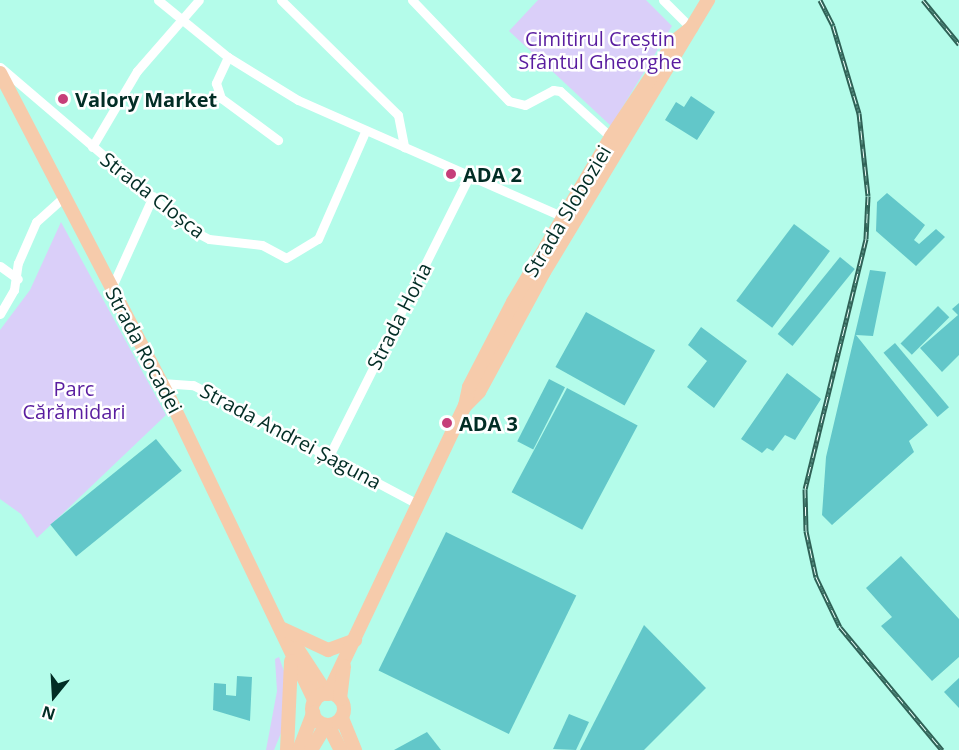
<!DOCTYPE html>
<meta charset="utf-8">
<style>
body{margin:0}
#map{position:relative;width:959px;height:750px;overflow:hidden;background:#b4fcea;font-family:"Open Sans",sans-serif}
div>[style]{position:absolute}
.green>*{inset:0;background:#dacff9}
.building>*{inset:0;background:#62c7c9;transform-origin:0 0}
.minor>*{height:9px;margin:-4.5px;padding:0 4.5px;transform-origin:4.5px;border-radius:4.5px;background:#fff}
.primary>*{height:14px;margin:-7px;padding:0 7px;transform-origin:7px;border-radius:7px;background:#f6cbab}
.primary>.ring{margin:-7px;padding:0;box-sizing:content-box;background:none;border:14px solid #f6cbab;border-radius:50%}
.rail>*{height:5px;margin-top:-2.5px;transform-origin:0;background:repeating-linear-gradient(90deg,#fff 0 9px,#2f6156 0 18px);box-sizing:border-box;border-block:2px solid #2f6156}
.dots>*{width:16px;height:16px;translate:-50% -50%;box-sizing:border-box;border:3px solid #fff;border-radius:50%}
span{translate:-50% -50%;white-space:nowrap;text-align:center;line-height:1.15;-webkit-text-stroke:5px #fff;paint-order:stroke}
.park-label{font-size:20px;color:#591d9f}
.poi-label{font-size:20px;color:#022d25;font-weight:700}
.left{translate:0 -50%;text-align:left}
.street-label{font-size:20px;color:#022d25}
.north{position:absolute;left:24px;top:666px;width:60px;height:60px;-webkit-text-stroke:4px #fff;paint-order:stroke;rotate:198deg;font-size:16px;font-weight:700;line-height:24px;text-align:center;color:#022d25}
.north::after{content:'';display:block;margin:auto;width:21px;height:27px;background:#022d25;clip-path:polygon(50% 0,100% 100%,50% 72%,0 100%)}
</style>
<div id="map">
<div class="green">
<div style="clip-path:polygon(538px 0,646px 0,672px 26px,611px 126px,509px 31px)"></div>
<div style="clip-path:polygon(61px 222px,166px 415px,37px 538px,21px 514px,0 499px,0 330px,30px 290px)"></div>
<div style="clip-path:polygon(279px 657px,286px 677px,281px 733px,274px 750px,266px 750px,277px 691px,275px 659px)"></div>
</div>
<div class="building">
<div style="clip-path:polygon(691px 96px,715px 112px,697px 140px,665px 120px,676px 102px,684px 107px)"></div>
<div style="clip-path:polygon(887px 193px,925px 225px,914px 240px,919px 244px,936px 229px,945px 237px,916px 266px,876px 231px,877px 202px)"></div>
<div style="left:794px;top:224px;width:45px;height:96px;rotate:37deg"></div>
<div style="left:840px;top:257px;width:19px;height:99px;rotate:39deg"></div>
<div style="clip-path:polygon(870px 270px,886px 272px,873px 336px,856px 335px,928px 425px,909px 441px,914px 452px,832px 525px,822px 515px,826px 457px)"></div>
<div style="clip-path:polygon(959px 303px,959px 355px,942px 372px,920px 348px,958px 315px,952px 309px)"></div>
<div style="left:938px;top:306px;width:16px;height:53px;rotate:45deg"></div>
<div style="left:586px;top:312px;width:79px;height:63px;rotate:29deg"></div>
<div style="clip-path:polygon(701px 327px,747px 361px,714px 408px,687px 387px,707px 361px,688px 345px)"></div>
<div style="left:895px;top:343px;width:84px;height:15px;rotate:50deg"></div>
<div style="clip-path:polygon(787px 373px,821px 399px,795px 440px,785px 435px,773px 451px,767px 448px,762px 453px,741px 439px)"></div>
<div style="left:549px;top:379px;width:18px;height:70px;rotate:27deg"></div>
<div style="left:567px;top:388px;width:80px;height:118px;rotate:28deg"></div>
<div style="left:156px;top:439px;width:41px;height:136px;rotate:51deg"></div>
<div style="left:446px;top:532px;width:145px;height:154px;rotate:26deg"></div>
<div style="clip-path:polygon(901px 556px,959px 619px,959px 657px,932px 681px,881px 626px,892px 617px,866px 588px)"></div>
<div style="clip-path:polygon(644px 625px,706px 688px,644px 750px,580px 750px)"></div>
<div style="clip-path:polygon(237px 676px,252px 677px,250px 721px,213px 710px,214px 683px,226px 684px,226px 695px,236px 696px)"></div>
<div style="clip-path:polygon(959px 678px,959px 708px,944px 692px)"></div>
<div style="clip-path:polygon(569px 714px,589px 722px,576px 750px,553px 749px)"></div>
<div style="clip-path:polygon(427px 732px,441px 750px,394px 750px)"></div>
</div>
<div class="minor">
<div style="left:158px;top:0;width:90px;rotate:39.2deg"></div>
<div style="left:228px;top:57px;width:82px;rotate:31.6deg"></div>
<div style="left:298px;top:100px;width:293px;rotate:23.8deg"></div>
<div style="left:281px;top:0;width:164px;rotate:44.5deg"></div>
<div style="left:398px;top:115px;width:33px;rotate:79deg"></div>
<div style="left:412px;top:0;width:140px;rotate:46.2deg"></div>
<div style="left:509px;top:101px;width:16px;rotate:14deg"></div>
<div style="left:525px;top:105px;width:32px;rotate:-28deg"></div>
<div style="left:553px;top:90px;width:7px;rotate:8deg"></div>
<div style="left:560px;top:91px;width:72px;rotate:42.2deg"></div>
<div style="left:663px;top:0;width:40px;rotate:45deg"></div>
<div style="left:228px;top:57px;width:29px;rotate:115deg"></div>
<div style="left:216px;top:83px;width:16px;rotate:72deg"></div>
<div style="left:221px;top:98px;width:71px;rotate:36.4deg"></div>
<div style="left:0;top:67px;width:250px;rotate:40.5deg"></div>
<div style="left:190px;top:229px;width:21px;rotate:28deg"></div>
<div style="left:209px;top:239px;width:53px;rotate:6.5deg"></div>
<div style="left:262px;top:245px;width:27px;rotate:28deg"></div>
<div style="left:286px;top:258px;width:37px;rotate:-31deg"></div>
<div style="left:318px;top:239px;width:117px;rotate:-66.3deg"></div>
<div style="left:92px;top:147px;width:88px;rotate:-59.4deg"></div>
<div style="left:137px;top:71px;width:94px;rotate:-48.9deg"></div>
<div style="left:0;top:266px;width:22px;rotate:36deg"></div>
<div style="left:111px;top:289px;width:102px;rotate:-65.7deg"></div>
<div style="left:0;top:314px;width:28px;rotate:-60deg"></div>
<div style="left:14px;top:290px;width:27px;rotate:-82deg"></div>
<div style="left:18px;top:263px;width:45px;rotate:-66.3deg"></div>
<div style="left:36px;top:222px;width:38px;rotate:-42deg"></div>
<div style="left:162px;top:383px;width:31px;rotate:4deg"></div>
<div style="left:193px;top:385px;width:252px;rotate:27.9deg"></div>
<div style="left:329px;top:456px;width:313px;rotate:-63.4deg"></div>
</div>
<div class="primary">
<div style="left:0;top:73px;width:368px;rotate:62.5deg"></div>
<div style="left:170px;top:399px;width:335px;rotate:64.4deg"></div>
<div style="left:465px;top:406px;width:20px;rotate:-45deg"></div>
<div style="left:479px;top:392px;width:136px;rotate:-61.6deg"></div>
<div style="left:544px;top:272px;width:318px;rotate:-58.9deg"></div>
<div style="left:283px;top:629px;width:50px;rotate:25deg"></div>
<div style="left:328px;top:650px;width:29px;rotate:-20deg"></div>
<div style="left:297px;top:648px;width:55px;rotate:56.9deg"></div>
<div class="ring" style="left:312px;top:693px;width:18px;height:18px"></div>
<div style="left:328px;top:694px;width:319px;rotate:-64.6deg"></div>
<div style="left:465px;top:406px;width:19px;rotate:-78deg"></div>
<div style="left:469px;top:387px;width:96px;rotate:-62.6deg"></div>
<div style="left:513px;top:302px;width:192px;rotate:-59.3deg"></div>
<div style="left:611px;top:137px;width:115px;rotate:-56.3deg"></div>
<div style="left:675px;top:41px;width:21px;rotate:-39deg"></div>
<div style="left:340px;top:699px;width:33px;rotate:-83deg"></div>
<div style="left:342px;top:718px;width:35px;rotate:68deg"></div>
<div style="left:328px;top:725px;width:28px;rotate:63deg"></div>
<div style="left:287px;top:750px;width:89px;rotate:-87.4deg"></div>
<div style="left:299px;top:750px;width:40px;rotate:-69deg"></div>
<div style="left:311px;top:750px;width:29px;rotate:-59deg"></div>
</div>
<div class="rail">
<div style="left:820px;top:0;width:29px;rotate:63deg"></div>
<div style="left:833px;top:26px;width:91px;rotate:73.4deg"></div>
<div style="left:859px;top:113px;width:83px;rotate:83.8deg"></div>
<div style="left:868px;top:196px;width:43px;rotate:92.7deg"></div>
<div style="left:866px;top:239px;width:257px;rotate:103.7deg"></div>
<div style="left:805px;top:489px;width:42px;rotate:88.6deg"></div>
<div style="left:806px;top:531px;width:47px;rotate:77.7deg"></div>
<div style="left:816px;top:577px;width:55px;rotate:64.4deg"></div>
<div style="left:840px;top:627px;width:160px;rotate:50.3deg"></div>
<div style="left:923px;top:0;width:57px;rotate:50.7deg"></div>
</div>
<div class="dots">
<div style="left:63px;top:99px;background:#c63e79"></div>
<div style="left:451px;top:174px;background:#c63e79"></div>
<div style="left:447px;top:423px;background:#c63e79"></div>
</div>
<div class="park-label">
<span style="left:600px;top:50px">Cimitirul Creștin<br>Sfântul Gheorghe</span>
<span style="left:74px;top:400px">Parc<br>Cărămidari</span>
</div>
<div class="poi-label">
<span class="left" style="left:75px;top:99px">Valory Market</span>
<span class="left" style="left:463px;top:174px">ADA 2</span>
<span class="left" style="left:459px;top:423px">ADA 3</span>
</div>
<div class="street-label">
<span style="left:153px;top:195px;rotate:38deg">Strada Cloșca</span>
<span style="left:567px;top:211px;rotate:-59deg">Strada Sloboziei</span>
<span style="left:399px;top:316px;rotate:-63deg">Strada Horia</span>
<span style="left:144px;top:350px;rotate:62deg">Strada Rocadei</span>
<span style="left:291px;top:436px;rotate:28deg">Strada Andrei Șaguna</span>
</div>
<div class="north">N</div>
</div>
